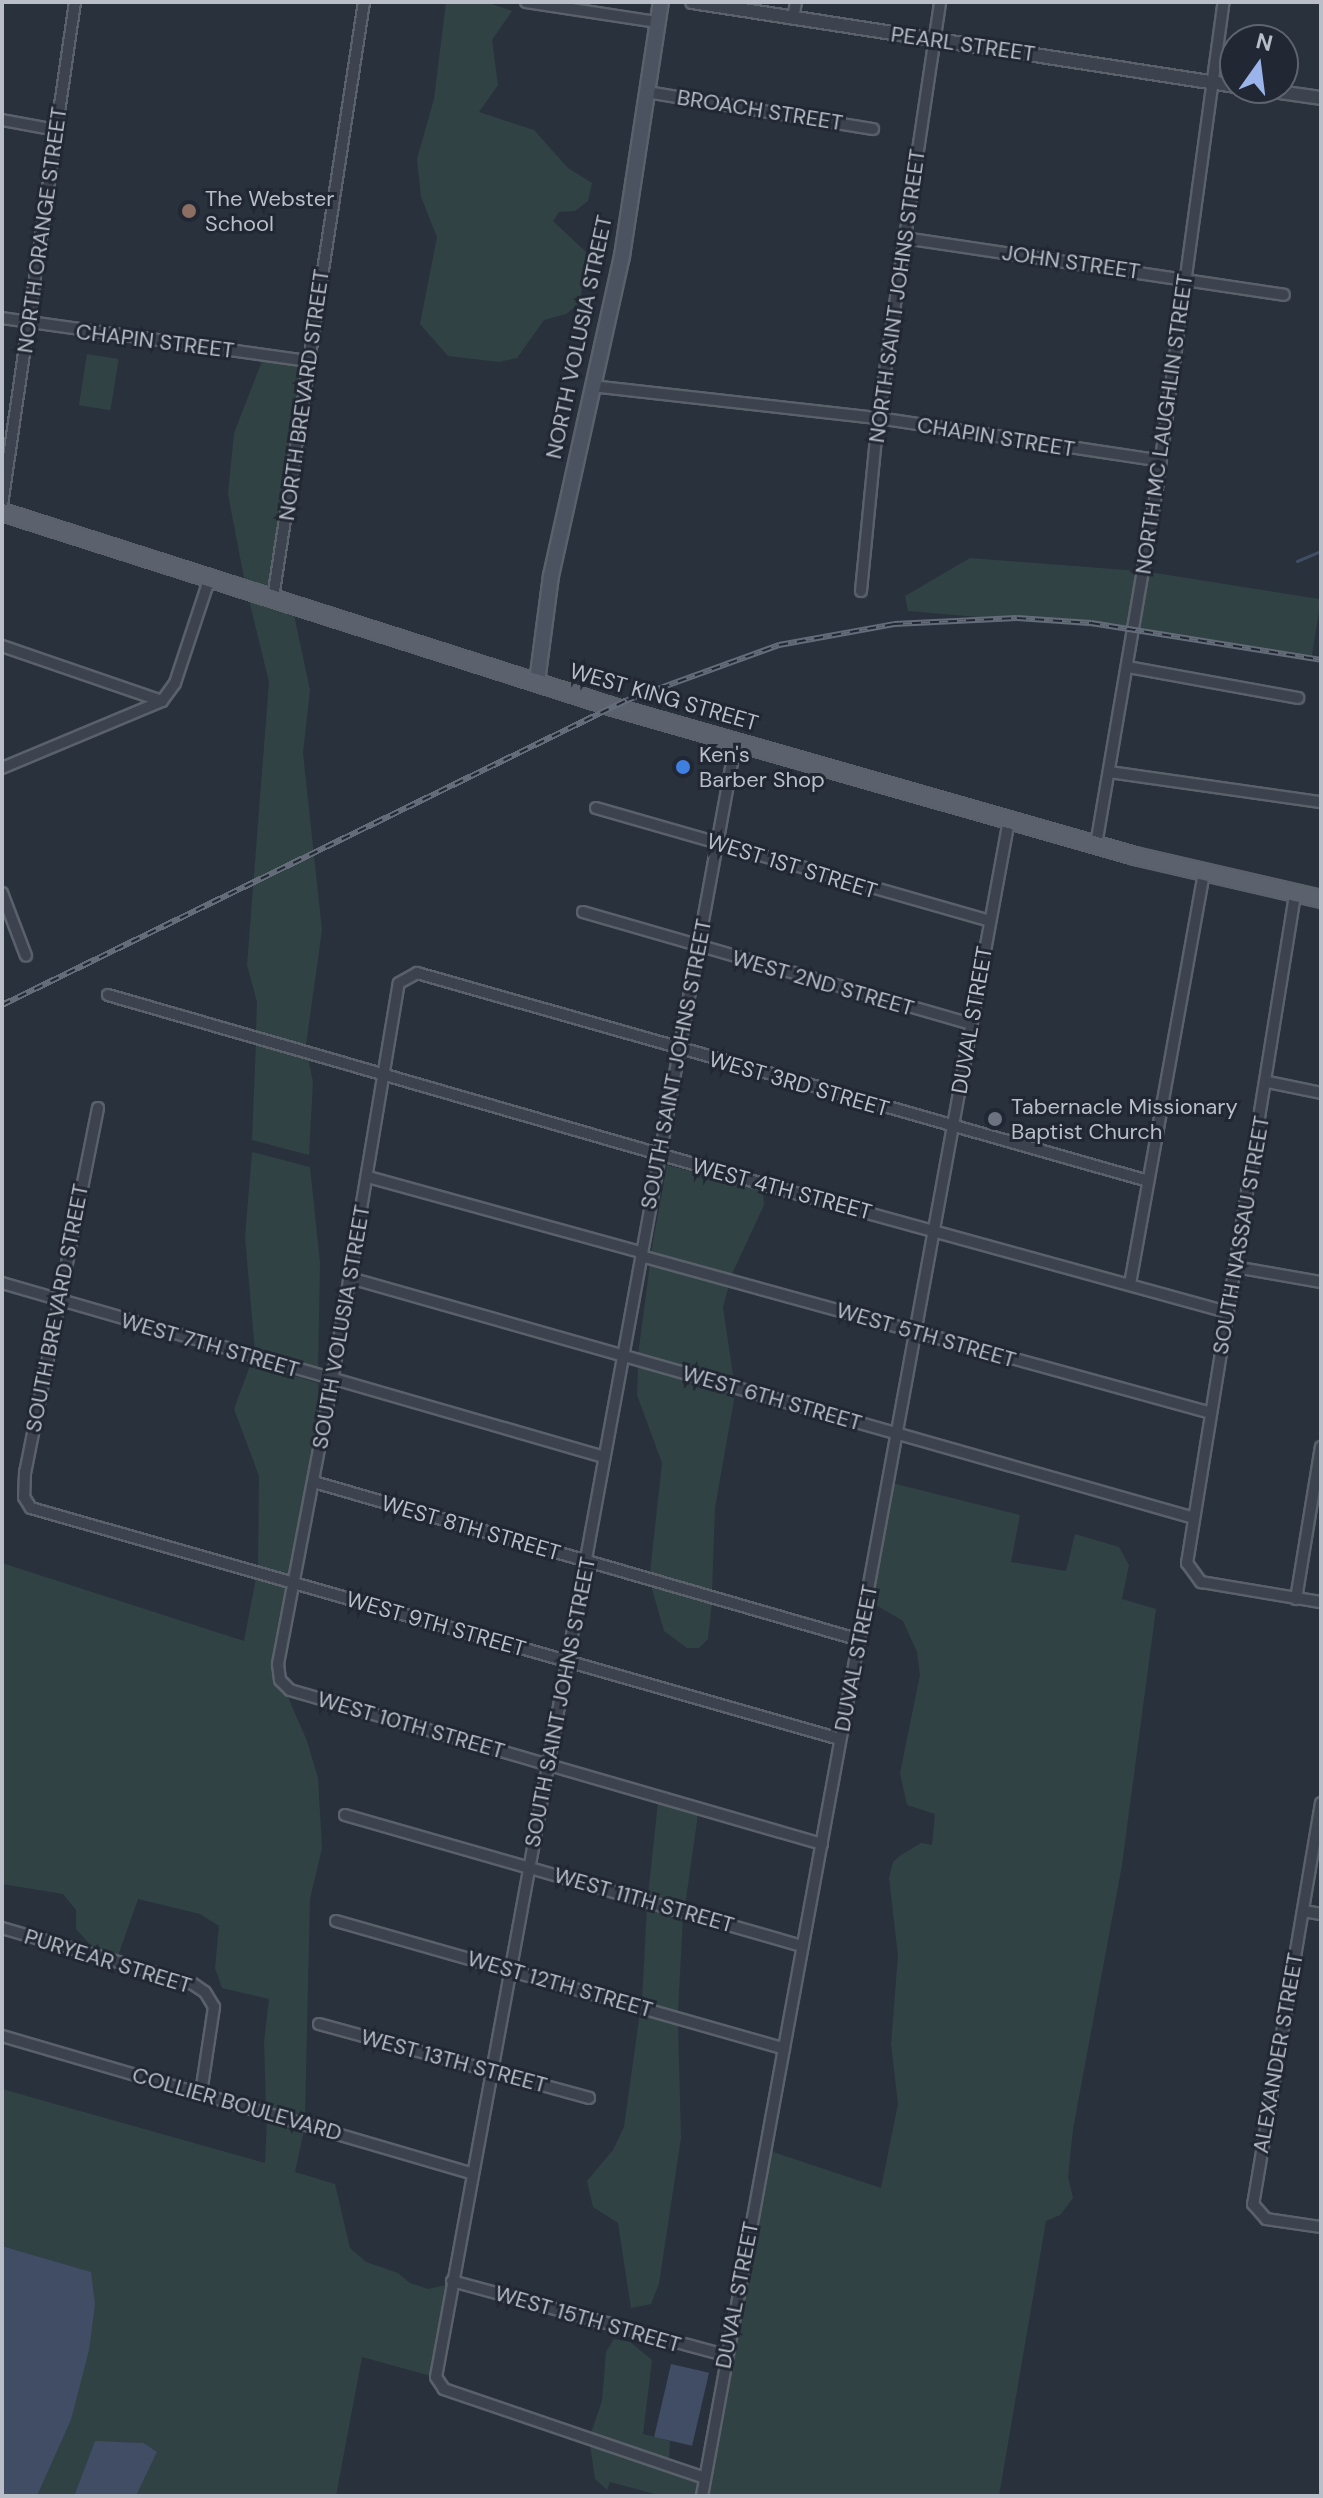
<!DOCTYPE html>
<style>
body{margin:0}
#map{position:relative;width:1323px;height:2498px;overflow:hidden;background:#29313d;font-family:"DM Sans",sans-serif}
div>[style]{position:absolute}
.green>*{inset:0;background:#314244;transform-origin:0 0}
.water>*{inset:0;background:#414d64;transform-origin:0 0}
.stream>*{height:3px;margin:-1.5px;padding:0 1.5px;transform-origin:1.5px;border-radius:1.5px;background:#414d64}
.roads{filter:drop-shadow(2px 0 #5a616b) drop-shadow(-2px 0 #5a616b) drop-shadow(0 2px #5a616b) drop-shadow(0 -2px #5a616b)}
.minor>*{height:10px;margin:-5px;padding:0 5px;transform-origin:5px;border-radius:5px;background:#3d434e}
.tertiary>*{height:12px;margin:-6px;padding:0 6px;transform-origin:6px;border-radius:6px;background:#3d434e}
.secondary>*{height:14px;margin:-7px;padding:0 7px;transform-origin:7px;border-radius:7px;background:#4b5260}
.primary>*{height:16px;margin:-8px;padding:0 8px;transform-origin:8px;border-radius:8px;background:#5b626d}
.rail>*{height:6px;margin-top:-3px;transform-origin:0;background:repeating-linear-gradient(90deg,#212833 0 9px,#646c79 0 18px);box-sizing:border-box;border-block:2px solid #646c79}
.dots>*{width:22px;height:22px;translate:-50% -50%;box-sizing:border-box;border:4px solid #212833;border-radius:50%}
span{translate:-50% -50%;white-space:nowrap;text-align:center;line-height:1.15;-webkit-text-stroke:6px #212833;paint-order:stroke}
.street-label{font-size:22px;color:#b9bec8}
.poi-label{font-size:22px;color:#b9bec8}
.left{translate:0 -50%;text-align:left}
.frame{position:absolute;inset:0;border:4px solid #b9bec8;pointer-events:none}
.north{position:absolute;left:1219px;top:24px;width:80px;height:80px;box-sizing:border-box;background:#212833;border:2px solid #5e646f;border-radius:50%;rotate:14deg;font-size:22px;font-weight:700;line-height:32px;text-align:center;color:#b9bec8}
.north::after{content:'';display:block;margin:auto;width:28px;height:36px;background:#9bb5ec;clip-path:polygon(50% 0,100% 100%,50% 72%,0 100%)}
</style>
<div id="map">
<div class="green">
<div style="clip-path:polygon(446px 2px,486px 2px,512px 11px,492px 40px,498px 85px,479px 112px,534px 130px,568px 168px,592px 183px,588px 201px,575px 211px,559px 212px,553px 221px,586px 252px,580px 303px,566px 314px,544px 320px,517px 358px,499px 362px,448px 356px,420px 324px,437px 237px,421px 197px,417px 159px,434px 99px)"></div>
<div style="left:87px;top:354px;width:32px;height:52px;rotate:9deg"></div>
<div style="clip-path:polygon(262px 361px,303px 366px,269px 590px,245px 583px,228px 494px,234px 433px)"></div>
<div style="clip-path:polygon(970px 558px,1139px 571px,1129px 630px,908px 611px,905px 596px)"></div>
<div style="left:1149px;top:572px;width:174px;height:61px;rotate:9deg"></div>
<div style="clip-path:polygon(248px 596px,293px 610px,310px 690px,303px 753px,322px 930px,306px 1045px,256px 1031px,257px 1002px,247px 965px,269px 682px)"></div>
<div style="clip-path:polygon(256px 1043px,308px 1057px,313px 1082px,309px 1155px,252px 1140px)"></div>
<div style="clip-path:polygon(252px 1152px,310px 1167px,320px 1263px,318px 1370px,255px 1352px,245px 1237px)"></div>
<div style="clip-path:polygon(667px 1165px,763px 1191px,764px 1205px,732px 1274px,651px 1253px)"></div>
<div style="clip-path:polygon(650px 1264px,729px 1285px,723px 1307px,734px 1382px,638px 1355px)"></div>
<div style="clip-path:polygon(251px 1363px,318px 1383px,319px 1419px,290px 1576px,258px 1567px,259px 1476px,234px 1409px)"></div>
<div style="clip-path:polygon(638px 1366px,735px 1394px,715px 1508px,712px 1591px,650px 1573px,662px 1463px,637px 1395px)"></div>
<div style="clip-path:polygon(892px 1483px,1020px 1515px,1011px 1562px,1066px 1571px,1075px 1534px,1119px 1547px,1129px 1565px,1122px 1599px,1156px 1609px,1122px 1865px,1073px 2129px,1068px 2177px,1073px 2198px,1060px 2215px,1046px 2221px,999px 2496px,707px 2496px,770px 2151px,881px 2188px,898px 2104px,891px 2044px,898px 1956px,889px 1878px,893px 1862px,901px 1855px,921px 1843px,932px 1845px,935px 1814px,907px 1805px,900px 1773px,920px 1675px,917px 1652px,903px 1621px,871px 1602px)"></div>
<div style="clip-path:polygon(2px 1563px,244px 1641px,256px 1578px,288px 1587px,273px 1680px,287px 1695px,307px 1741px,318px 1778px,322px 1848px,310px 1899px,305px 2118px,266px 2107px,264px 2042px,269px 1999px,222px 1988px,215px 1968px,219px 1926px,200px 1914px,138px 1899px,118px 1956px,94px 1949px,76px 1929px,76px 1910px,63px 1894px,2px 1884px)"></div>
<div style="clip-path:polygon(651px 1585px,712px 1603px,708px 1639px,699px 1648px,687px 1648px,664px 1631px)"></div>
<div style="clip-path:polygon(658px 1802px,698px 1814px,685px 1906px,648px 1895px)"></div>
<div style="clip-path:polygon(647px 1907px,683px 1917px,678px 2012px,642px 2001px)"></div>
<div style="clip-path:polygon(640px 2012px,678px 2024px,681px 2138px,659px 2284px,651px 2304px,631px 2308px,618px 2223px,593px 2207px,587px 2181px,613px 2150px,624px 2127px)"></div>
<div style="clip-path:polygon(2px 2089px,265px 2163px,267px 2119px,304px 2130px,295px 2172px,335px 2184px,350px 2248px,366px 2262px,398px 2273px,410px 2283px,428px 2289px,446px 2285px,431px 2376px,362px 2357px,336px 2496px,136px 2496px,157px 2452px,144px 2443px,95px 2442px,74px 2496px,37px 2496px,71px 2420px,95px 2304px,90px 2272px,2px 2246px)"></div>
<div style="clip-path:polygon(614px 2339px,630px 2342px,652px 2360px,643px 2434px,670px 2441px,669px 2460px,591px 2433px,602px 2401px,606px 2352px)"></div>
<div style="clip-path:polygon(590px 2445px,699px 2482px,696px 2496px,662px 2496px,610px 2482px,607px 2490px,595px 2479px)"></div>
</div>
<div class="water">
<div style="clip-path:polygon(2px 2246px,91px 2272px,95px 2304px,89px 2350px,71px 2420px,37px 2496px,2px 2496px)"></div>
<div style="left:671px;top:2364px;width:39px;height:75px;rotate:13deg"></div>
<div style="clip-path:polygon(95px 2441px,144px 2443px,157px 2452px,136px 2496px,74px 2496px)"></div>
</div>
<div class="stream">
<div style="left:1297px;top:561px;width:26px;rotate:-23deg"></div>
</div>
<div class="roads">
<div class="minor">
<div style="left:526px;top:2px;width:133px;rotate:8.7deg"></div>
<div style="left:793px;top:19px;width:17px;rotate:-80deg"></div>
<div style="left:647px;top:92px;width:229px;rotate:9.3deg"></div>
<div style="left:2px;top:120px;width:55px;rotate:10.5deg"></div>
<div style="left:904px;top:238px;width:384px;rotate:8.5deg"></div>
<div style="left:2px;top:318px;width:310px;rotate:8deg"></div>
<div style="left:592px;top:386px;width:288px;rotate:6.4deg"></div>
<div style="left:878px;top:418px;width:286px;rotate:8.6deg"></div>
<div style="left:2px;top:505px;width:508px;rotate:-81.74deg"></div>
<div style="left:861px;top:591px;width:174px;rotate:-84.4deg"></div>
<div style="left:878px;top:418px;width:421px;rotate:-81.5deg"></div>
<div style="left:273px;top:598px;width:603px;rotate:-81.32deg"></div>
<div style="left:2px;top:646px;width:169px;rotate:19deg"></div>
<div style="left:1128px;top:667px;width:173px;rotate:10.3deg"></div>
<div style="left:2px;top:768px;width:173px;rotate:-22.7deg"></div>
<div style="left:162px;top:701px;width:22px;rotate:-54deg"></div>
<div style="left:175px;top:683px;width:112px;rotate:-71.7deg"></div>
<div style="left:1109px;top:772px;width:214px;rotate:8.1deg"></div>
<div style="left:596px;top:808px;width:410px;rotate:16deg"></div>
<div style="left:1096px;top:845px;width:362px;rotate:-80.3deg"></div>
<div style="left:1157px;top:488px;width:491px;rotate:-82.2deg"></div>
<div style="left:2px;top:893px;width:67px;rotate:69.1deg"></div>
<div style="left:1295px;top:895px;width:677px;rotate:99.18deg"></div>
<div style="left:1187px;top:1563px;width:24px;rotate:54deg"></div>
<div style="left:1201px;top:1582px;width:122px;rotate:9.5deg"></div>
<div style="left:583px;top:912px;width:404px;rotate:16.1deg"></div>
<div style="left:108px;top:995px;width:692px;rotate:16.1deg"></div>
<div style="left:773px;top:1187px;width:472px;rotate:15.4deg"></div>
<div style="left:1268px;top:1082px;width:54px;rotate:11.7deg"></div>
<div style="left:98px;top:1108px;width:371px;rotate:101.3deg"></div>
<div style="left:25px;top:1472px;width:25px;rotate:92deg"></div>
<div style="left:24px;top:1497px;width:13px;rotate:58deg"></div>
<div style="left:31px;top:1508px;width:841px;rotate:15.94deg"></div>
<div style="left:368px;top:1177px;width:283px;rotate:15.4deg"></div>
<div style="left:641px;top:1256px;width:591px;rotate:15.4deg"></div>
<div style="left:1235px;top:1267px;width:87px;rotate:9.9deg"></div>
<div style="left:350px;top:1278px;width:877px;rotate:15.87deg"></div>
<div style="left:2px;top:1283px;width:627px;rotate:16.12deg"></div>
<div style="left:1130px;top:1284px;width:417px;rotate:-79.8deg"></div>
<div style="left:314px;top:1482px;width:568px;rotate:16.14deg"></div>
<div style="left:1296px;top:1599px;width:154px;rotate:-80.7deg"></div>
<div style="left:1321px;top:1803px;width:407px;rotate:99.6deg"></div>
<div style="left:1253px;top:2204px;width:20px;rotate:49deg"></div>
<div style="left:1266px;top:2219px;width:56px;rotate:8.3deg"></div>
<div style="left:345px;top:1815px;width:476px;rotate:16deg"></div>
<div style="left:822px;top:1844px;width:554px;rotate:-163.86deg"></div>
<div style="left:290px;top:1690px;width:14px;rotate:-135deg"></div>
<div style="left:280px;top:1680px;width:16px;rotate:-97deg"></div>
<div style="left:278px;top:1664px;width:299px;rotate:-79.2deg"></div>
<div style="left:334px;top:1370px;width:392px;rotate:-80.5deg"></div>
<div style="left:399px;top:983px;width:21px;rotate:-29deg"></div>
<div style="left:417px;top:973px;width:760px;rotate:15.88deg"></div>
<div style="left:1304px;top:1911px;width:17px;rotate:10deg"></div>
<div style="left:336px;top:1921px;width:466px;rotate:15.9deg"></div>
<div style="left:2px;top:1928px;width:199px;rotate:16.3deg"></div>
<div style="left:193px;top:1984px;width:14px;rotate:34deg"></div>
<div style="left:205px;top:1992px;width:17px;rotate:59deg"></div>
<div style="left:214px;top:2007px;width:87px;rotate:98.6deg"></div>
<div style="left:319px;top:2024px;width:280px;rotate:15.3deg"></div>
<div style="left:2px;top:2036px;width:490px;rotate:16.3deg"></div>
<div style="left:452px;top:2281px;width:283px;rotate:15.2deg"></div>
<div style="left:705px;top:2478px;width:276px;rotate:-161.2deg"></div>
<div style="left:444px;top:2389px;width:14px;rotate:-124deg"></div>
<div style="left:436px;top:2377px;width:1663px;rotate:-79.61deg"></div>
<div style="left:702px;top:2496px;width:1704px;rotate:-79.62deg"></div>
</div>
<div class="tertiary">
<div style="left:692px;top:2px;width:549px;rotate:8.79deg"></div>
<div style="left:1251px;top:88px;width:71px;rotate:8.1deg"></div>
</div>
<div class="secondary">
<div style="left:537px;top:682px;width:107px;rotate:-82.5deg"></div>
<div style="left:551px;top:576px;width:328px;rotate:-77.5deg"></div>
<div style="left:622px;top:256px;width:257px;rotate:-81.3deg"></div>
</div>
<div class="primary">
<div style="left:2px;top:512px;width:641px;rotate:17.7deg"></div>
<div style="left:613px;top:707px;width:543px;rotate:15.93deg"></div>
<div style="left:1135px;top:856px;width:191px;rotate:13deg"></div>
</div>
</div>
<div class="rail">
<div style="left:2px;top:1005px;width:695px;rotate:-26.01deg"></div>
<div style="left:627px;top:700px;width:162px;rotate:-19.9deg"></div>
<div style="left:779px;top:645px;width:117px;rotate:-10.3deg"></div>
<div style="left:894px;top:624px;width:123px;rotate:-2.8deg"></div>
<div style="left:1017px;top:618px;width:74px;rotate:3.9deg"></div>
<div style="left:1091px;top:623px;width:233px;rotate:9.1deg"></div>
</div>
<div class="dots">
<div style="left:189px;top:211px;background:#8d6e63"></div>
<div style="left:683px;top:767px;background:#3f7fe0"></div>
<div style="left:995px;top:1119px;background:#6b7280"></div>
</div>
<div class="street-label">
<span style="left:963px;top:44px;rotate:8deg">PEARL STREET</span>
<span style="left:760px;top:110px;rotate:9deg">BROACH STREET</span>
<span style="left:42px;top:230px;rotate:-82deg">NORTH ORANGE STREET</span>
<span style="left:1071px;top:262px;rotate:8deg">JOHN STREET</span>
<span style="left:897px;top:296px;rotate:-82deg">NORTH SAINT JOHNS STREET</span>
<span style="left:579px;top:337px;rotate:-78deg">NORTH VOLUSIA STREET</span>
<span style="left:155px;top:341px;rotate:7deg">CHAPIN STREET</span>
<span style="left:304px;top:395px;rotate:-82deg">NORTH BREVARD STREET</span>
<span style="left:1164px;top:424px;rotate:-82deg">NORTH MC LAUGHLIN STREET</span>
<span style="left:996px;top:437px;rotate:9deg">CHAPIN STREET</span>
<span style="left:664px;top:697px;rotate:16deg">WEST KING STREET</span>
<span style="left:792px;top:866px;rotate:17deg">WEST 1ST STREET</span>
<span style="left:823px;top:983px;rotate:16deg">WEST 2ND STREET</span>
<span style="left:972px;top:1020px;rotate:-80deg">DUVAL STREET</span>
<span style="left:676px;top:1064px;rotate:-79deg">SOUTH SAINT JOHNS STREET</span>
<span style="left:799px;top:1084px;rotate:16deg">WEST 3RD STREET</span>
<span style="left:782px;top:1189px;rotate:15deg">WEST 4TH STREET</span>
<span style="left:1241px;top:1235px;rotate:-80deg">SOUTH NASSAU STREET</span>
<span style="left:57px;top:1308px;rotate:-79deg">SOUTH BREVARD STREET</span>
<span style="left:341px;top:1327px;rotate:-80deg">SOUTH VOLUSIA STREET</span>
<span style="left:926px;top:1335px;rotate:16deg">WEST 5TH STREET</span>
<span style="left:210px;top:1345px;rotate:16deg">WEST 7TH STREET</span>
<span style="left:772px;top:1398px;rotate:16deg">WEST 6TH STREET</span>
<span style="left:471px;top:1528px;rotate:16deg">WEST 8TH STREET</span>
<span style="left:436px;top:1624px;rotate:16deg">WEST 9TH STREET</span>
<span style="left:856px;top:1658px;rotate:-79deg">DUVAL STREET</span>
<span style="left:560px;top:1702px;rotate:-79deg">SOUTH SAINT JOHNS STREET</span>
<span style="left:411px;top:1725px;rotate:16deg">WEST 10TH STREET</span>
<span style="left:644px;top:1900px;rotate:16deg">WEST 11TH STREET</span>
<span style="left:108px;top:1961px;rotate:17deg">PURYEAR STREET</span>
<span style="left:560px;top:1984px;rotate:16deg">WEST 12TH STREET</span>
<span style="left:1278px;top:2053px;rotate:-80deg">ALEXANDER STREET</span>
<span style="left:454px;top:2061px;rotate:15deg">WEST 13TH STREET</span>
<span style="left:237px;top:2104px;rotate:16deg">COLLIER BOULEVARD</span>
<span style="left:737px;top:2295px;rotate:-79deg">DUVAL STREET</span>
<span style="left:588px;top:2319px;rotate:16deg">WEST 15TH STREET</span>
</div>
<div class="poi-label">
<span class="left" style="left:205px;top:211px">The Webster<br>School</span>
<span class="left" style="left:699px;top:767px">Ken's<br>Barber Shop</span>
<span class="left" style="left:1011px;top:1119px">Tabernacle Missionary<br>Baptist Church</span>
</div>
<div class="frame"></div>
<div class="north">N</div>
</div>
